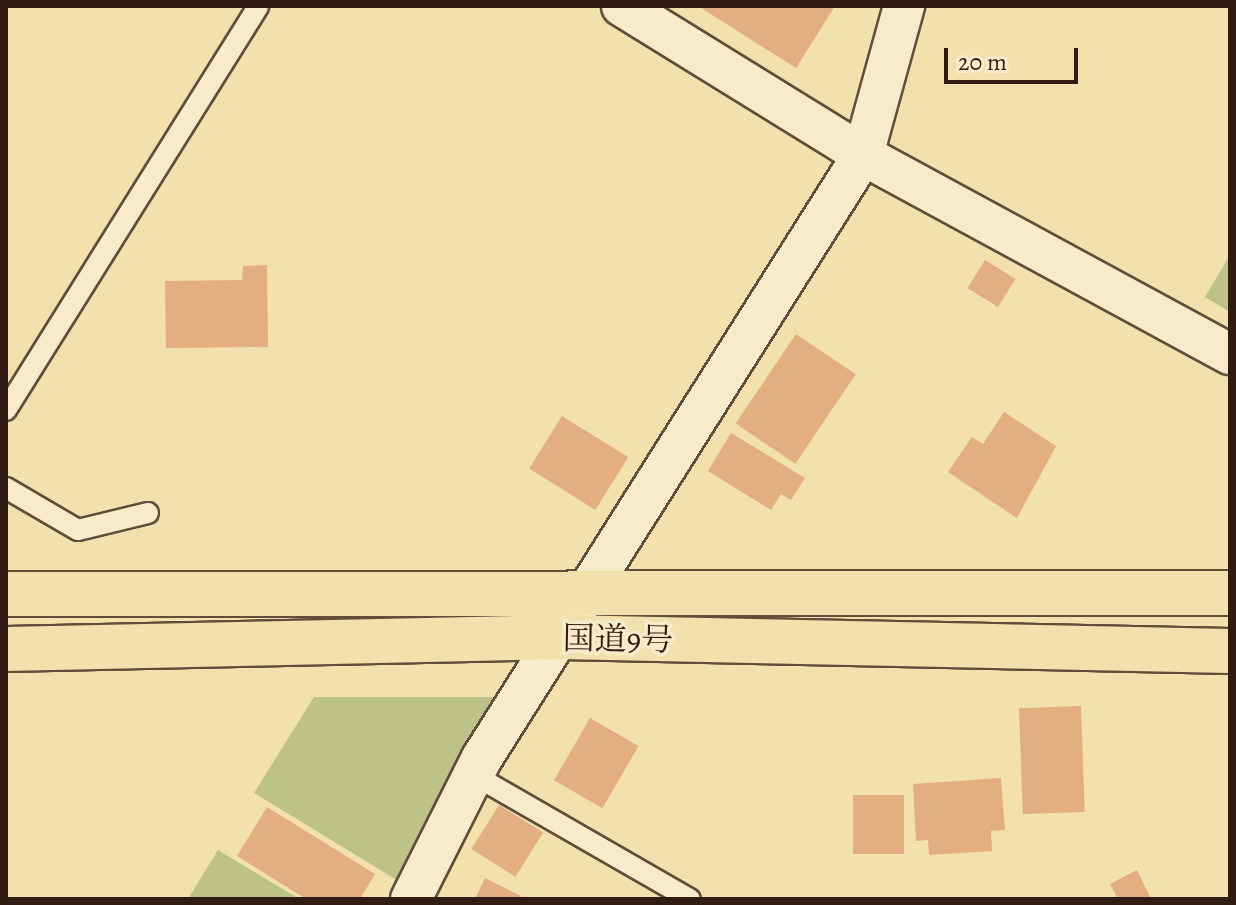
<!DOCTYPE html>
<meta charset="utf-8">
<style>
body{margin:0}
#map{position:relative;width:1236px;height:905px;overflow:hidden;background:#f2e0ad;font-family:Alegreya,"Noto Serif JP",serif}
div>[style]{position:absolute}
.green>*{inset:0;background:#bcc288}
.building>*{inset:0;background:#e3ae80;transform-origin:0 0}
.roads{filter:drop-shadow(2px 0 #604d3a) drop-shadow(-2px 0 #604d3a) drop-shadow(0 2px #604d3a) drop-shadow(0 -2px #604d3a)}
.service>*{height:20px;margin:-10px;padding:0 10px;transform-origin:10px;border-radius:10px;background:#f7ebca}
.minor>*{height:40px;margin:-20px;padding:0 20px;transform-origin:20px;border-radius:20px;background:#f7ebca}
.trunk>*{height:44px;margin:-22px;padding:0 22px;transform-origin:22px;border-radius:22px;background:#f2e0ad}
span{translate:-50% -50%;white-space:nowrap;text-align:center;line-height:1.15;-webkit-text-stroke:7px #f7ebca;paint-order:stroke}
.street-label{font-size:32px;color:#301c13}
.frame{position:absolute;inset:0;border:8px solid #301c13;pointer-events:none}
.scale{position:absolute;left:944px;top:48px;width:134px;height:36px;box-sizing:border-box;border:4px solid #301c13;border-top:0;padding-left:10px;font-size:24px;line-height:28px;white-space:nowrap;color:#301c13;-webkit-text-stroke:6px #f7ebca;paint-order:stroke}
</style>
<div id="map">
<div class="green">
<div style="clip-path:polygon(1230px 255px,1230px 312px,1205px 297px)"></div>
<div style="clip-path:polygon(314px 697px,498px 697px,405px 885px,254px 793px)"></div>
<div style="clip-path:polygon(218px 850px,299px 899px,188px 899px)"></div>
</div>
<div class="building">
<div style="clip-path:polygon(698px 6px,835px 6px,796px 68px)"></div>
<div style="left:985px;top:260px;width:36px;height:33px;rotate:32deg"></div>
<div style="clip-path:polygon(267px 265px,268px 347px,166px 348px,165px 281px,242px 280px,243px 266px)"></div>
<div style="left:796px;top:334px;width:72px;height:108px;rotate:34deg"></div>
<div style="clip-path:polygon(1004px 412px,1056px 446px,1017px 518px,948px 472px,972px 437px,983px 444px)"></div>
<div style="left:562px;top:416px;width:78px;height:62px;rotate:32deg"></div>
<div style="clip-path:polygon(731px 433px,805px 478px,791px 500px,781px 494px,771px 510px,708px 471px)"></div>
<div style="left:1081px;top:706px;width:106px;height:62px;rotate:88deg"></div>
<div style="left:590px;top:718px;width:56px;height:72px;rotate:30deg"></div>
<div style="clip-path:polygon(1001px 778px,1005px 830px,991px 831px,992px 851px,929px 855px,928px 840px,916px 841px,913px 784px)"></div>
<div style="left:853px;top:795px;width:51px;height:59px"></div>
<div style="left:499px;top:805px;width:52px;height:52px;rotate:32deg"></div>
<div style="clip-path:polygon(267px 807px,375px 874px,360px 899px,306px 899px,237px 856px)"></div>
<div style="clip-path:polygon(1137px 870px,1151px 899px,1118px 899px,1110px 884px)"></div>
<div style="clip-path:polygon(485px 878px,521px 896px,519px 899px,475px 899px)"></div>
</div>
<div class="roads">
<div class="service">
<div style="left:6px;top:410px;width:476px;rotate:-58deg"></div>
<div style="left:6px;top:488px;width:83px;rotate:30.3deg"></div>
<div style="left:78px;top:530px;width:72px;rotate:-13.7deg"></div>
<div style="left:474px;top:775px;width:249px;rotate:29.9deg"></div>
</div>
<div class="minor">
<div style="left:622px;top:6px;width:283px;rotate:31.7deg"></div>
<div style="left:863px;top:155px;width:417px;rotate:28.5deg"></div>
<div style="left:411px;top:899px;width:158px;rotate:-63.3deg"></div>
<div style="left:482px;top:758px;width:713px;rotate:-57.71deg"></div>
<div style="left:863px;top:155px;width:155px;rotate:-74.6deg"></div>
</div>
<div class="trunk">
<div style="left:6px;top:594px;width:1224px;rotate:-0.05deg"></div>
<div style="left:6px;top:649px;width:555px;rotate:-1.24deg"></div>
<div style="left:561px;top:637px;width:669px;rotate:1.2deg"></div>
</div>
</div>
<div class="street-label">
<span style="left:618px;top:639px;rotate:1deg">国道9号</span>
</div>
<div class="frame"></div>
<div class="scale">20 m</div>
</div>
